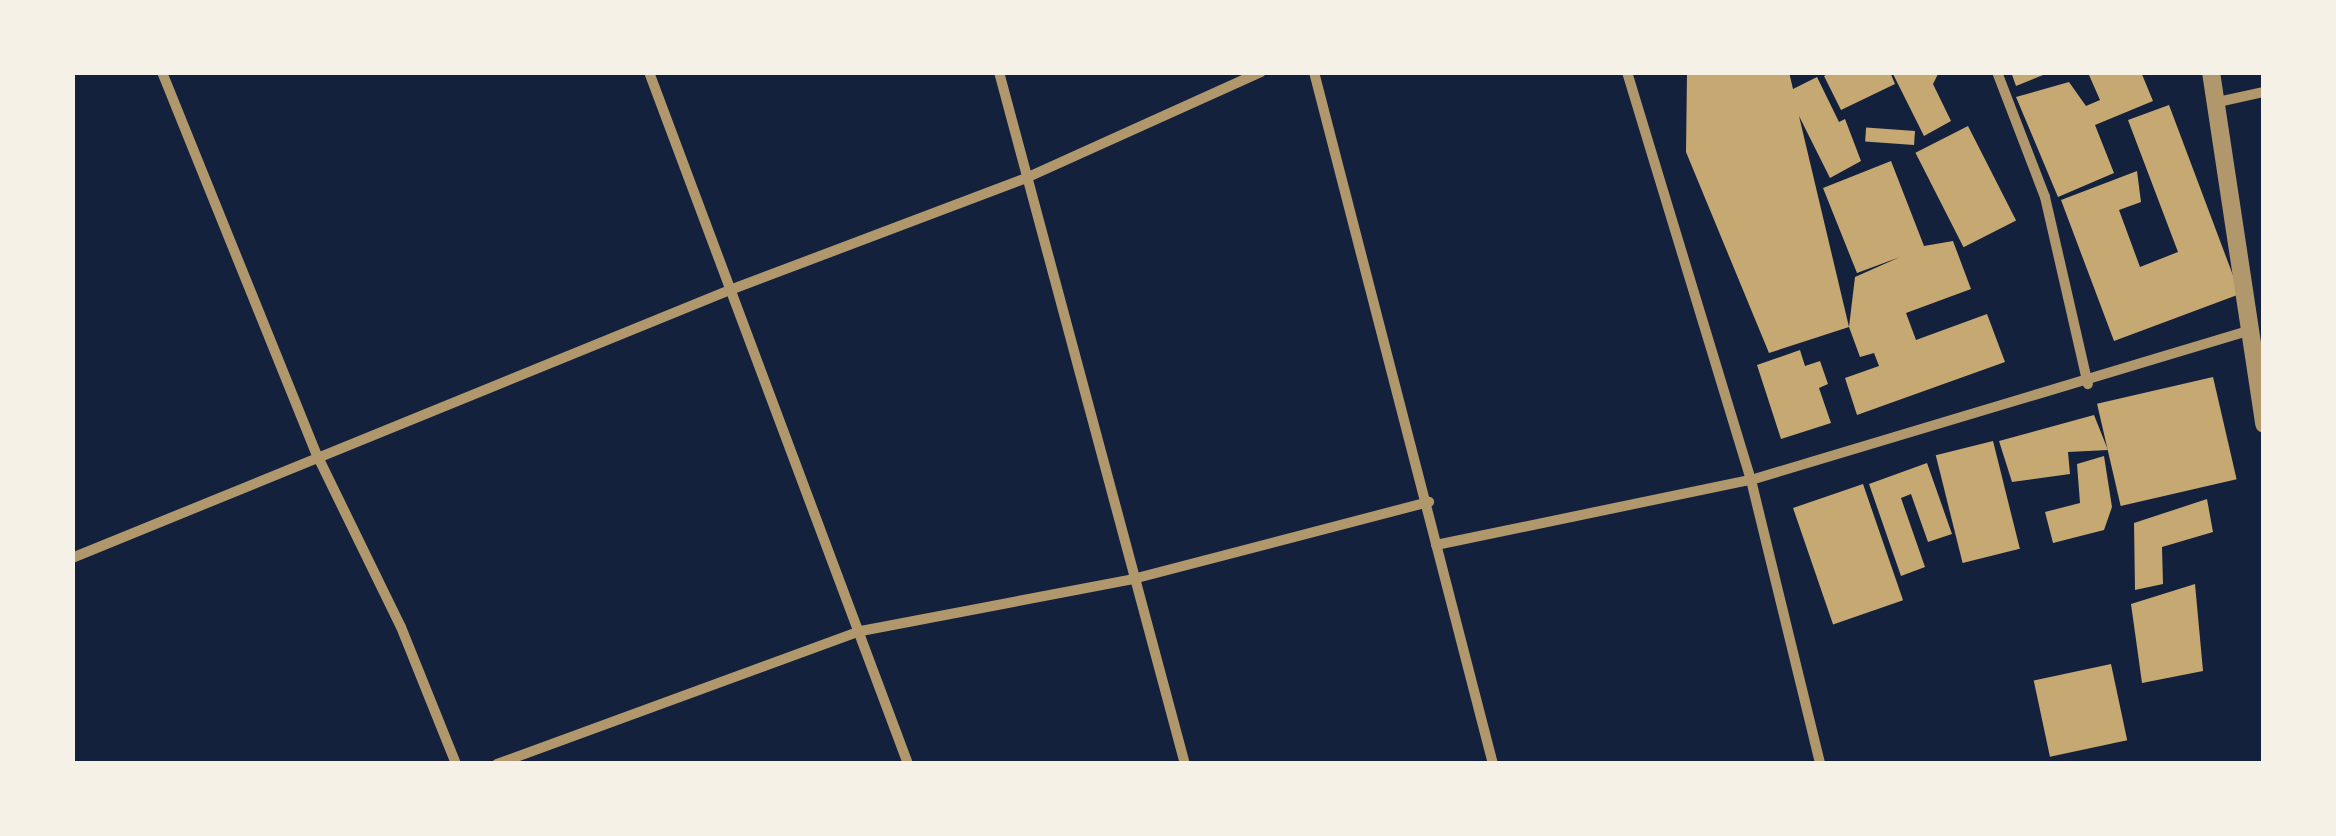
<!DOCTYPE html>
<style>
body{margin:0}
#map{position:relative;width:2336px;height:836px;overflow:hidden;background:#14213d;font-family:Ubuntu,sans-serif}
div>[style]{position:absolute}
.building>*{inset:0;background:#c6a872;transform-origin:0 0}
.minor>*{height:10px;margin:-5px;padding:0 5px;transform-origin:5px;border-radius:5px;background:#b1986c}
.tertiary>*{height:18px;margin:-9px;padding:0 9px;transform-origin:9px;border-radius:9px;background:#b1986c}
span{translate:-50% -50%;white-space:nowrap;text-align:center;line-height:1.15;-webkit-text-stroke:8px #f6f1e7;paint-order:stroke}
.frame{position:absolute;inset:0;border:75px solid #f6f1e7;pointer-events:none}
</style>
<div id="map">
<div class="building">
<div style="clip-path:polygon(1687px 72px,1789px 72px,1793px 89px,1817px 77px,1839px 122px,1845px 119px,1861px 161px,1830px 178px,1799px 116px,1849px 327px,1769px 353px,1686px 152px)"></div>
<div style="clip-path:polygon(1831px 72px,1890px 72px,1895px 84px,1841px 110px,1824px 76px)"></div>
<div style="clip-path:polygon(1892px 72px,1939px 72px,1933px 84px,1951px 121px,1924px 136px)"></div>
<div style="clip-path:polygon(2011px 72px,2048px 72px,2048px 73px,2016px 86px)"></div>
<div style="clip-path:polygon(2095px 72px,2141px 72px,2153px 101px,2095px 125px,2114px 173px,2058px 197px,2016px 97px,2069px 82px,2086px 106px,2100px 100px,2089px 75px)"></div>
<div style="clip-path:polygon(2169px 105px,2240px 294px,2114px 341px,2061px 200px,2137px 171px,2141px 202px,2119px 210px,2140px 267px,2178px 252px,2128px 120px)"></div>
<div style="left:1968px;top:126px;width:106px;height:59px;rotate:63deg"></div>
<div style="left:1915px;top:131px;width:14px;height:49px;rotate:94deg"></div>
<div style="clip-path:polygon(1891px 161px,1924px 246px,1953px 241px,1971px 289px,1906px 313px,1916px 340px,1987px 314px,2005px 362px,1857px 415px,1845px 378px,1879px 366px,1874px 353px,1860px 357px,1849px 327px,1855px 277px,1900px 257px,1857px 273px,1823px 188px)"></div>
<div style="clip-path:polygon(1800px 350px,1805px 366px,1820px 361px,1828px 384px,1819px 388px,1831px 423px,1781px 439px,1757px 365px)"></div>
<div style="left:2213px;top:377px;width:105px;height:119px;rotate:77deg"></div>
<div style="clip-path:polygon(2094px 415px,2108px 450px,2068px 452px,2070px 474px,2012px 482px,1999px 441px)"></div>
<div style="left:1993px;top:441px;width:111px;height:59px;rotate:76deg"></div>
<div style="clip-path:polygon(2104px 456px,2112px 507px,2104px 530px,2053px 543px,2045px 512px,2080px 503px,2077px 464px)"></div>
<div style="clip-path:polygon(1927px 463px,1952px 534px,1928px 542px,1911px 494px,1901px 498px,1925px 567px,1901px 576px,1869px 484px)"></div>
<div style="left:1863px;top:484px;width:123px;height:74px;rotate:71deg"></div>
<div style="clip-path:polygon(2207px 499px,2213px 532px,2162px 547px,2163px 584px,2135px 590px,2134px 523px)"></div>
<div style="clip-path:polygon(2195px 584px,2203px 671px,2142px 683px,2131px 604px)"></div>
<div style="left:2111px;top:664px;width:78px;height:79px;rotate:78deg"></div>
</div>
<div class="minor">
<div style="left:162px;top:72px;width:413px;rotate:68deg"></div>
<div style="left:317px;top:455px;width:191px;rotate:64deg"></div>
<div style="left:401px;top:627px;width:148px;rotate:68.1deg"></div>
<div style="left:649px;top:72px;width:739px;rotate:69.48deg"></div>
<div style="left:999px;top:72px;width:717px;rotate:74.96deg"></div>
<div style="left:1314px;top:72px;width:715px;rotate:75.5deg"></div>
<div style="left:1627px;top:72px;width:426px;rotate:73.1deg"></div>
<div style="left:1751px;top:480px;width:292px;rotate:76.3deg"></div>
<div style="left:1997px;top:72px;width:134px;rotate:69deg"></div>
<div style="left:2045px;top:197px;width:192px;rotate:77.1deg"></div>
<div style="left:2218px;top:102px;width:47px;rotate:-12.3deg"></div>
<div style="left:1436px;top:545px;width:322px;rotate:-11.7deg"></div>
<div style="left:1751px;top:480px;width:522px;rotate:-16.7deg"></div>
<div style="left:72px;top:558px;width:710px;rotate:-22.16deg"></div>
<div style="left:730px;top:290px;width:316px;rotate:-20.7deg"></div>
<div style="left:1026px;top:178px;width:258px;rotate:-24.3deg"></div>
<div style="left:497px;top:764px;width:388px;rotate:-20.1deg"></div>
<div style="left:861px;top:631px;width:277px;rotate:-10.8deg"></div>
<div style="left:1133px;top:579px;width:306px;rotate:-14.6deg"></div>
</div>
<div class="tertiary">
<div style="left:2211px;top:72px;width:356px;rotate:81.4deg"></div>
</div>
<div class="frame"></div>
</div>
